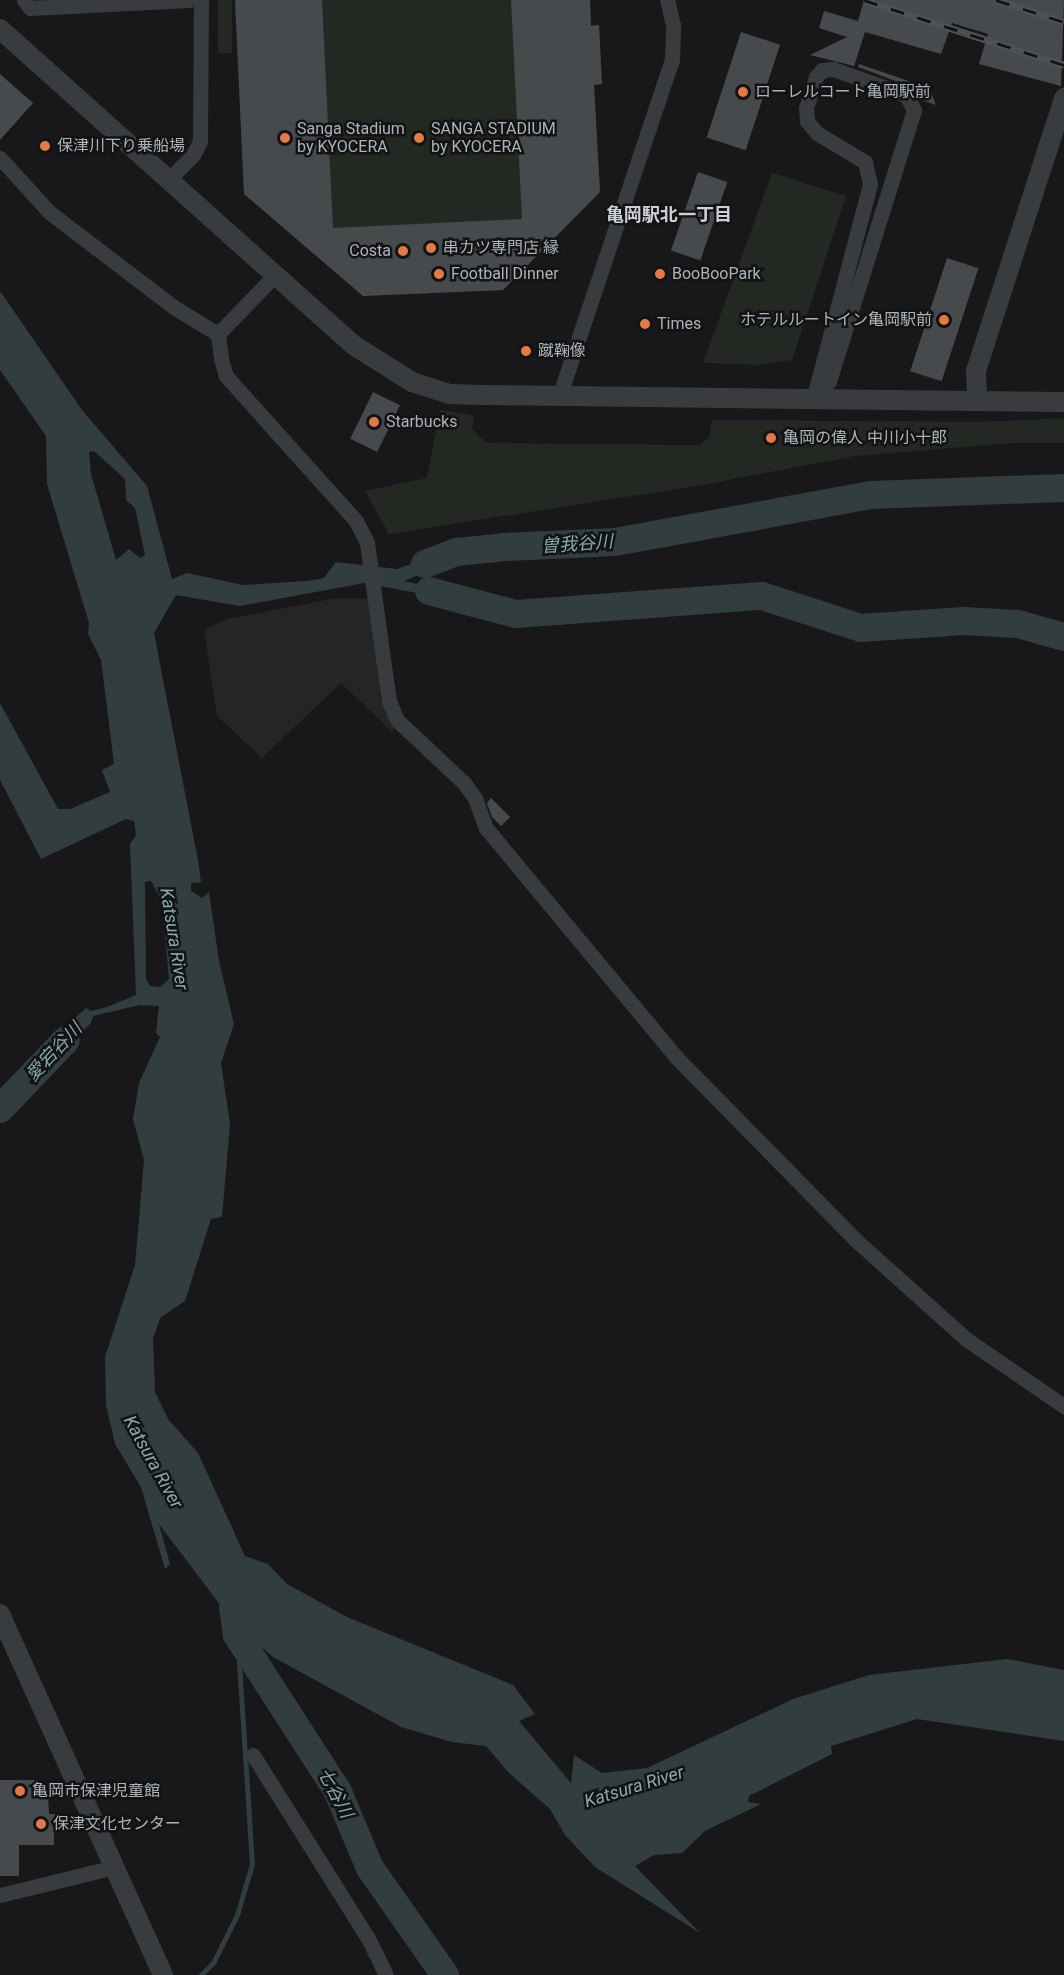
<!DOCTYPE html>
<meta charset="utf-8">
<style>
body{margin:0}
#map{position:relative;width:1064px;height:1975px;overflow:hidden;background:#18181a;font-family:Roboto,"Noto Sans JP",sans-serif}
div>[style]{position:absolute}
.built>*{inset:0;background:#242527}
.green>*{inset:0;background:#232922;transform-origin:0 0}
.water>*{inset:0;background:#313d3f}
.stream>*{height:4.5px;margin:-2.25px;padding:0 2.25px;transform-origin:2.25px;border-radius:2.25px;background:#313d3f}
.river>*{height:28px;margin:-14px;padding:0 14px;transform-origin:14px;border-radius:14px;background:#313d3f}
.building>*{inset:0;background:#474a4c;transform-origin:0 0}
.minor>*{height:15px;margin:-7.5px;padding:0 7.5px;transform-origin:7.5px;border-radius:7.5px;background:#393c3e}
.tertiary>*{height:20px;margin:-10px;padding:0 10px;transform-origin:10px;border-radius:10px;background:#393c3e}
.rail>*{height:7px;margin-top:-3.5px;transform-origin:0;background:repeating-linear-gradient(90deg,#131315 0 14px,#4e5255 0 28px);box-sizing:border-box;border-block:2px solid #4e5255}
.dots>*{width:16px;height:16px;translate:-50% -50%;box-sizing:border-box;border:3px solid #131315;border-radius:50%}
span{translate:-50% -50%;white-space:nowrap;text-align:center;line-height:1.15;-webkit-text-stroke:5px #131315;paint-order:stroke}
.poi-label{font-size:16px;color:#abb4b8}
.left{translate:0 -50%;text-align:left}
.right{translate:-100% -50%;text-align:right}
.neighbourhood-label{font-size:18px;color:#ccd1d5;font-weight:700}
.water-label{font-size:18px;color:#85aab0;font-style:italic}
</style>
<div id="map">
<div class="built">
<div style="clip-path:polygon(336px 598px,371px 599px,381px 701px,395px 726px,392px 732px,341px 683px,262px 758px,217px 716px,204px 630px,227px 619px)"></div>
</div>
<div class="green">
<div style="left:218px;top:0;width:14px;height:53px"></div>
<div style="clip-path:polygon(235px 0,590px 0,591px 25px,599px 25px,602px 84px,594px 85px,600px 192px,503px 290px,363px 296px,244px 194px)"></div>
<div style="clip-path:polygon(772px 173px,846px 196px,792px 360px,760px 365px,703px 363px)"></div>
<div style="clip-path:polygon(440px 410px,474px 415px,472px 429px,486px 443px,699px 445px,709px 438px,712px 420px,984px 422px,1064px 418px,1064px 443px,1012px 443px,855px 456px,696px 486px,389px 534px,365px 491px,427px 478px)"></div>
</div>
<div class="water">
<div style="clip-path:polygon(evenodd,0 291px,82px 410px,147px 486px,172px 579px,187px 573px,243px 585px,307px 581px,324px 578px,336px 562px,397px 569px,463px 545px,462px 556px,404px 581px,466px 596px,465px 602px,364px 583px,240px 606px,176px 595px,154px 633px,198px 860px,201px 882px,191px 883px,191px 891px,202px 898px,209px 892px,219px 961px,234px 1024px,221px 1063px,230px 1124px,222px 1217px,211px 1219px,185px 1301px,160px 1318px,153px 1339px,155px 1392px,168px 1419px,198px 1453px,245px 1556px,268px 1564px,287px 1584px,347px 1617px,513px 1685px,535px 1714px,519px 1721px,571px 1783px,574px 1755px,602px 1773px,647px 1768px,793px 1699px,869px 1675px,1007px 1659px,1064px 1670px,1064px 1741px,917px 1719px,831px 1746px,832px 1754px,749px 1796px,748px 1802px,761px 1804px,705px 1831px,682px 1853px,654px 1855px,635px 1866px,700px 1933px,595px 1867px,565px 1835px,550px 1809px,509px 1773px,486px 1746px,452px 1742px,401px 1727px,273px 1657px,255px 1641px,296px 1709px,294px 1719px,258px 1672px,224px 1610px,159px 1524px,170px 1564px,165px 1569px,141px 1487px,115px 1444px,106px 1405px,105px 1357px,135px 1265px,144px 1160px,133px 1119px,139px 1083px,160px 1037px,156px 1033px,159px 1006px,140px 1005px,93px 1016px,91px 1023px,43px 1068px,36px 1067px,46px 1052px,58px 1044px,66px 1026px,86px 1008px,91px 1011px,107px 1007px,136px 995px,130px 844px,136px 835px,134px 821px,126px 819px,41px 859px,0 780px,0 703px,58px 809px,70px 809px,110px 792px,102px 770px,114px 764px,101px 660px,88px 634px,89px 623px,47px 484px,46px 436px,0 370px,0 291px,94px 451px,125px 479px,126px 500px,135px 508px,145px 555px,140px 558px,129px 549px,116px 560px,91px 474px,89px 452px,94px 451px,0 291px,151px 881px,162px 901px,169px 979px,160px 987px,150px 986px,146px 979px,145px 882px,151px 881px)"></div>
</div>
<div class="stream">
<div style="left:201px;top:1975px;width:17px;rotate:-45deg"></div>
<div style="left:213px;top:1963px;width:54px;rotate:-63.4deg"></div>
<div style="left:237px;top:1915px;width:53px;rotate:-73.6deg"></div>
<div style="left:252px;top:1864px;width:229px;rotate:-93.7deg"></div>
</div>
<div class="river">
<div style="left:425px;top:564px;width:34px;rotate:-21deg"></div>
<div style="left:457px;top:552px;width:48px;rotate:-5.9deg"></div>
<div style="left:505px;top:547px;width:110px;rotate:-2.6deg"></div>
<div style="left:615px;top:542px;width:260px;rotate:-10.4deg"></div>
<div style="left:871px;top:495px;width:193px;rotate:-2.1deg"></div>
<div style="left:429px;top:591px;width:90px;rotate:14.8deg"></div>
<div style="left:516px;top:614px;width:247px;rotate:-4.2deg"></div>
<div style="left:762px;top:596px;width:104px;rotate:17.9deg"></div>
<div style="left:861px;top:628px;width:103px;rotate:-3.9deg"></div>
<div style="left:964px;top:621px;width:54px;rotate:3.2deg"></div>
<div style="left:1018px;top:624px;width:48px;rotate:15.8deg"></div>
<div style="left:0;top:1109px;width:95px;rotate:-46.3deg"></div>
<div style="left:233px;top:1607px;width:28px;rotate:82deg"></div>
<div style="left:237px;top:1635px;width:187px;rotate:57.2deg"></div>
<div style="left:338px;top:1792px;width:82px;rotate:67.2deg"></div>
<div style="left:370px;top:1868px;width:131px;rotate:55deg"></div>
</div>
<div class="building">
<div style="clip-path:polygon(235px 0,322px 0,333px 228px,522px 219px,511px 0,590px 0,591px 26px,599px 25px,602px 84px,594px 85px,600px 192px,503px 290px,363px 296px,244px 194px)"></div>
<div style="clip-path:polygon(864px 0,1064px 0,1061px 86px,979px 64px,988px 34px,952px 23px,941px 54px,865px 32px,854px 66px,810px 55px,847px 37px,819px 28px,824px 11px,858px 21px)"></div>
<div style="left:741px;top:32px;width:41px;height:111px;rotate:18deg"></div>
<div style="clip-path:polygon(859px 64px,929px 88px,936px 105px,919px 99px,909px 86px,858px 67px)"></div>
<div style="clip-path:polygon(0 74px,33px 103px,0 140px)"></div>
<div style="left:698px;top:172px;width:31px;height:83px;rotate:19deg"></div>
<div style="left:947px;top:258px;width:33px;height:119px;rotate:18deg"></div>
<div style="left:373px;top:392px;width:30px;height:52px;rotate:26deg"></div>
<div style="clip-path:polygon(491px 798px,510px 817px,501px 826px,492px 817px,487px 803px)"></div>
<div style="clip-path:polygon(0 1780px,36px 1780px,36px 1794px,48px 1794px,49px 1814px,66px 1814px,66px 1827px,54px 1828px,54px 1845px,19px 1845px,19px 1876px,0 1876px)"></div>
</div>
<div class="minor">
<div style="left:24px;top:0;width:10px;rotate:53deg"></div>
<div style="left:30px;top:8px;width:160px;rotate:-2.9deg"></div>
<div style="left:833px;top:69px;width:77px;rotate:19.6deg"></div>
<div style="left:906px;top:95px;width:17px;rotate:62deg"></div>
<div style="left:914px;top:110px;width:284px;rotate:107.4deg"></div>
<div style="left:829px;top:381px;width:25px;rotate:130deg"></div>
<div style="left:813px;top:400px;width:223px;rotate:-75.2deg"></div>
<div style="left:870px;top:184px;width:23px;rotate:-103deg"></div>
<div style="left:865px;top:162px;width:56px;rotate:-148.9deg"></div>
<div style="left:817px;top:133px;width:16px;rotate:-130deg"></div>
<div style="left:807px;top:121px;width:13px;rotate:-94deg"></div>
<div style="left:806px;top:108px;width:33px;rotate:-72deg"></div>
<div style="left:816px;top:77px;width:9px;rotate:-49deg"></div>
<div style="left:822px;top:70px;width:11px;rotate:-5deg"></div>
<div style="left:0;top:158px;width:73px;rotate:47.8deg"></div>
<div style="left:49px;top:212px;width:158px;rotate:37.3deg"></div>
<div style="left:175px;top:308px;width:50px;rotate:31.2deg"></div>
<div style="left:170px;top:178px;width:33px;rotate:-45deg"></div>
<div style="left:193px;top:155px;width:16px;rotate:-63deg"></div>
<div style="left:200px;top:141px;width:141px;rotate:-89.6deg"></div>
<div style="left:274px;top:276px;width:81px;rotate:134deg"></div>
<div style="left:218px;top:334px;width:25px;rotate:83deg"></div>
<div style="left:221px;top:359px;width:18px;rotate:74deg"></div>
<div style="left:226px;top:376px;width:195px;rotate:48.1deg"></div>
<div style="left:356px;top:521px;width:25px;rotate:63deg"></div>
<div style="left:367px;top:543px;width:160px;rotate:82.1deg"></div>
<div style="left:389px;top:701px;width:21px;rotate:67deg"></div>
<div style="left:397px;top:720px;width:92px;rotate:43.2deg"></div>
<div style="left:464px;top:783px;width:19px;rotate:54deg"></div>
<div style="left:475px;top:798px;width:32px;rotate:70deg"></div>
<div style="left:486px;top:828px;width:298px;rotate:50.3deg"></div>
<div style="left:676px;top:1057px;width:261px;rotate:45.5deg"></div>
<div style="left:859px;top:1243px;width:144px;rotate:41.9deg"></div>
<div style="left:966px;top:1339px;width:119px;rotate:34.4deg"></div>
<div style="left:559px;top:397px;width:355px;rotate:-71.5deg"></div>
<div style="left:672px;top:60px;width:35px;rotate:-88deg"></div>
<div style="left:673px;top:25px;width:26px;rotate:-103deg"></div>
<div style="left:253px;top:1755px;width:216px;rotate:57.9deg"></div>
<div style="left:368px;top:1938px;width:41px;rotate:64.1deg"></div>
<div style="left:0;top:1895px;width:118px;rotate:-13.7deg"></div>
</div>
<div class="tertiary">
<div style="left:0;top:29px;width:476px;rotate:41.8deg"></div>
<div style="left:355px;top:346px;width:67px;rotate:32.3deg"></div>
<div style="left:412px;top:382px;width:40px;rotate:18deg"></div>
<div style="left:450px;top:394px;width:29px;rotate:2deg"></div>
<div style="left:479px;top:395px;width:585px;rotate:0.69deg"></div>
<div style="left:977px;top:399px;width:28px;rotate:-92deg"></div>
<div style="left:976px;top:371px;width:287px;rotate:-72.1deg"></div>
<div style="left:0;top:1614px;width:396px;rotate:65.7deg"></div>
</div>
<div class="rail">
<div style="left:864px;top:0;width:210px;rotate:18deg"></div>
<div style="left:996px;top:0;width:71px;rotate:17.9deg"></div>
</div>
<div class="dots">
<div style="left:743px;top:92px;background:#e37a46"></div>
<div style="left:285px;top:138px;background:#e37a46"></div>
<div style="left:419px;top:138px;background:#e37a46"></div>
<div style="left:45px;top:146px;background:#e37a46"></div>
<div style="left:431px;top:248px;background:#e37a46"></div>
<div style="left:403px;top:251px;background:#e37a46"></div>
<div style="left:439px;top:274px;background:#e37a46"></div>
<div style="left:660px;top:274px;background:#e37a46"></div>
<div style="left:944px;top:320px;background:#e37a46"></div>
<div style="left:645px;top:324px;background:#e37a46"></div>
<div style="left:526px;top:351px;background:#e37a46"></div>
<div style="left:374px;top:422px;background:#e37a46"></div>
<div style="left:771px;top:438px;background:#e37a46"></div>
<div style="left:20px;top:1791px;background:#e37a46"></div>
<div style="left:41px;top:1824px;background:#e37a46"></div>
</div>
<div class="poi-label">
<span class="left" style="left:755px;top:92px">ローレルコート亀岡駅前</span>
<span class="left" style="left:297px;top:138px">Sanga Stadium<br>by KYOCERA</span>
<span class="left" style="left:431px;top:138px">SANGA STADIUM<br>by KYOCERA</span>
<span class="left" style="left:57px;top:146px">保津川下り乗船場</span>
<span class="left" style="left:443px;top:248px">串カツ専門店 縁</span>
<span class="right" style="left:391px;top:251px">Costa</span>
<span class="left" style="left:451px;top:274px">Football Dinner</span>
<span class="left" style="left:672px;top:274px">BooBooPark</span>
<span class="right" style="left:932px;top:320px">ホテルルートイン亀岡駅前</span>
<span class="left" style="left:657px;top:324px">Times</span>
<span class="left" style="left:538px;top:351px">蹴鞠像</span>
<span class="left" style="left:386px;top:422px">Starbucks</span>
<span class="left" style="left:783px;top:438px">亀岡の偉人 中川小十郎</span>
<span class="left" style="left:32px;top:1791px">亀岡市保津児童館</span>
<span class="left" style="left:53px;top:1824px">保津文化センター</span>
</div>
<div class="neighbourhood-label">
<span style="left:669px;top:215px">亀岡駅北一丁目</span>
</div>
<div class="water-label">
<span style="left:577px;top:544px;rotate:-4deg">曽我谷川</span>
<span style="left:174px;top:939px;rotate:81deg">Katsura River</span>
<span style="left:54px;top:1052px;rotate:-47deg">愛宕谷川</span>
<span style="left:153px;top:1462px;rotate:61deg">Katsura River</span>
<span style="left:634px;top:1787px;rotate:-17deg">Katsura River</span>
<span style="left:335px;top:1793px;rotate:62deg">七谷川</span>
</div>
</div>
